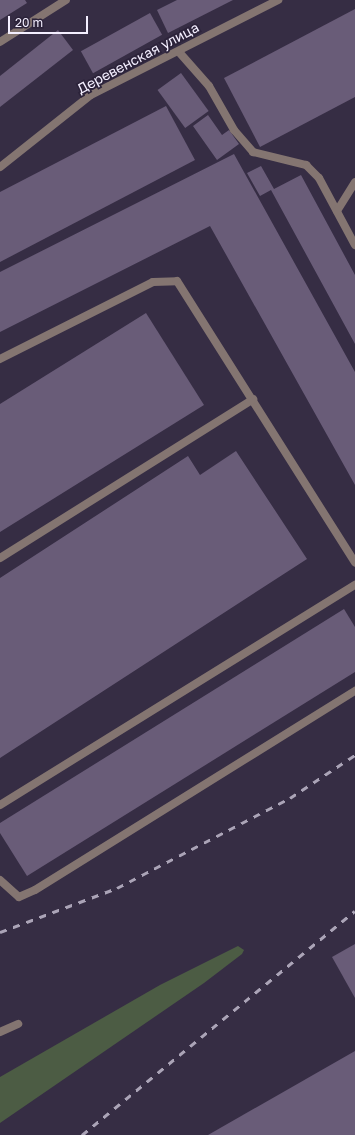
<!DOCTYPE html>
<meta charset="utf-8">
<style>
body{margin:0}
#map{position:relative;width:355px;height:1135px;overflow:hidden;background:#362d44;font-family:"Golos Text",sans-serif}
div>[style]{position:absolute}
.green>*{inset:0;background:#4c5c44}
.building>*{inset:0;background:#695c78;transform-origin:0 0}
.lane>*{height:8px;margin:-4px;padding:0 4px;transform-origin:4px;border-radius:4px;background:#847571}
.rail>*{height:3px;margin-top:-1.5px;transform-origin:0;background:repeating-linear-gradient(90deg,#aba4b7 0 7px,transparent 0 14px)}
span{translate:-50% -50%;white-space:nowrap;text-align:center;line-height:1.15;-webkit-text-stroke:3.5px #2c233a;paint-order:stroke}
.street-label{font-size:14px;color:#f4efff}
.scale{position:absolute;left:8px;top:16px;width:80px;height:18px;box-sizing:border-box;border:2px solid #f4efff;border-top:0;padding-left:5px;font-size:12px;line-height:14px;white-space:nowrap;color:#f4efff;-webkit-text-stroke:3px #2c233a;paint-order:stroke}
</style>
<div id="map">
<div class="green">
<div style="clip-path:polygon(238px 946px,244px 950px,242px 954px,204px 983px,0 1123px,0 1077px,160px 985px)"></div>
</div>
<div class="building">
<div style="clip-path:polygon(0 0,25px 0,27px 3px,0 20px)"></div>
<div style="clip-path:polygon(177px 0,233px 0,168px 33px,157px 10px)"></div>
<div style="clip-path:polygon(355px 9px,355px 97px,260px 147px,224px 78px)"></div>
<div style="left:150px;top:13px;width:25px;height:79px;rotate:61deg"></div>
<div style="clip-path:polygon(58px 30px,73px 50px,0 107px,0 76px)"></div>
<div style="left:181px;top:73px;width:47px;height:29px;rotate:54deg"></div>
<div style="clip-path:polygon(166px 106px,195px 160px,0 262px,0 192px)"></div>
<div style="clip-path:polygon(208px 115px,222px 135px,229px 130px,239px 144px,217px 160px,193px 126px)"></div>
<div style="clip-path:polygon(234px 154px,355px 372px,355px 485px,210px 226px,0 332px,0 272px)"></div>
<div style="clip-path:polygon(261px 166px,274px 189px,301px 175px,355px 275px,355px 344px,271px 190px,260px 196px,247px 173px)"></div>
<div style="clip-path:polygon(146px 313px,204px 405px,0 532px,0 404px)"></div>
<div style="clip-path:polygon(236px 451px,307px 559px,0 758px,0 578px,188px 456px,200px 475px)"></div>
<div style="clip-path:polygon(344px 609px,355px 627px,355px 672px,27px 876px,0 833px,0 823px)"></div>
<div style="clip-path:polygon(355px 944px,355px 998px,332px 957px)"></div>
<div style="clip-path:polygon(355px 1051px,355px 1135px,208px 1135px)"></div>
</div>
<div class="lane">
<div style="left:0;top:42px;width:78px;rotate:-32.5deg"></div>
<div style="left:179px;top:52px;width:45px;rotate:48.6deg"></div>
<div style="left:209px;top:86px;width:51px;rotate:60.4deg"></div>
<div style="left:234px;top:130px;width:29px;rotate:49deg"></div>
<div style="left:253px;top:152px;width:55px;rotate:13.8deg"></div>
<div style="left:306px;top:165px;width:18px;rotate:45deg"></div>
<div style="left:319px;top:178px;width:76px;rotate:61.8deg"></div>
<div style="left:0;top:167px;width:116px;rotate:-38.4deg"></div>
<div style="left:91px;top:95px;width:210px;rotate:-26.9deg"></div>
<div style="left:337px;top:211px;width:34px;rotate:-58deg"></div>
<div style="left:0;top:359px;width:171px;rotate:-26.7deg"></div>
<div style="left:153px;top:282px;width:24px;rotate:-2deg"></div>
<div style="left:177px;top:281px;width:333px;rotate:57.7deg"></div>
<div style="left:0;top:558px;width:299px;rotate:-32.1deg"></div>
<div style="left:0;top:805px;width:418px;rotate:-31.8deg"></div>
<div style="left:0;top:880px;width:25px;rotate:42deg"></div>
<div style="left:19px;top:897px;width:17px;rotate:-24deg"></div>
<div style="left:35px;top:890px;width:377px;rotate:-31.9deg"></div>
<div style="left:0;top:1032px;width:20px;rotate:-24deg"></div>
</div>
<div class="rail">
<div style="left:0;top:932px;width:125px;rotate:-20.6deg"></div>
<div style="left:117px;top:888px;width:195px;rotate:-27.5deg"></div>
<div style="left:290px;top:798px;width:78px;rotate:-33.5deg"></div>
<div style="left:82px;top:1135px;width:353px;rotate:-39.4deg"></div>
</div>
<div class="street-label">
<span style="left:138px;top:58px;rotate:-28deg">Деревенская улица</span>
</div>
<div class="scale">20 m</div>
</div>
